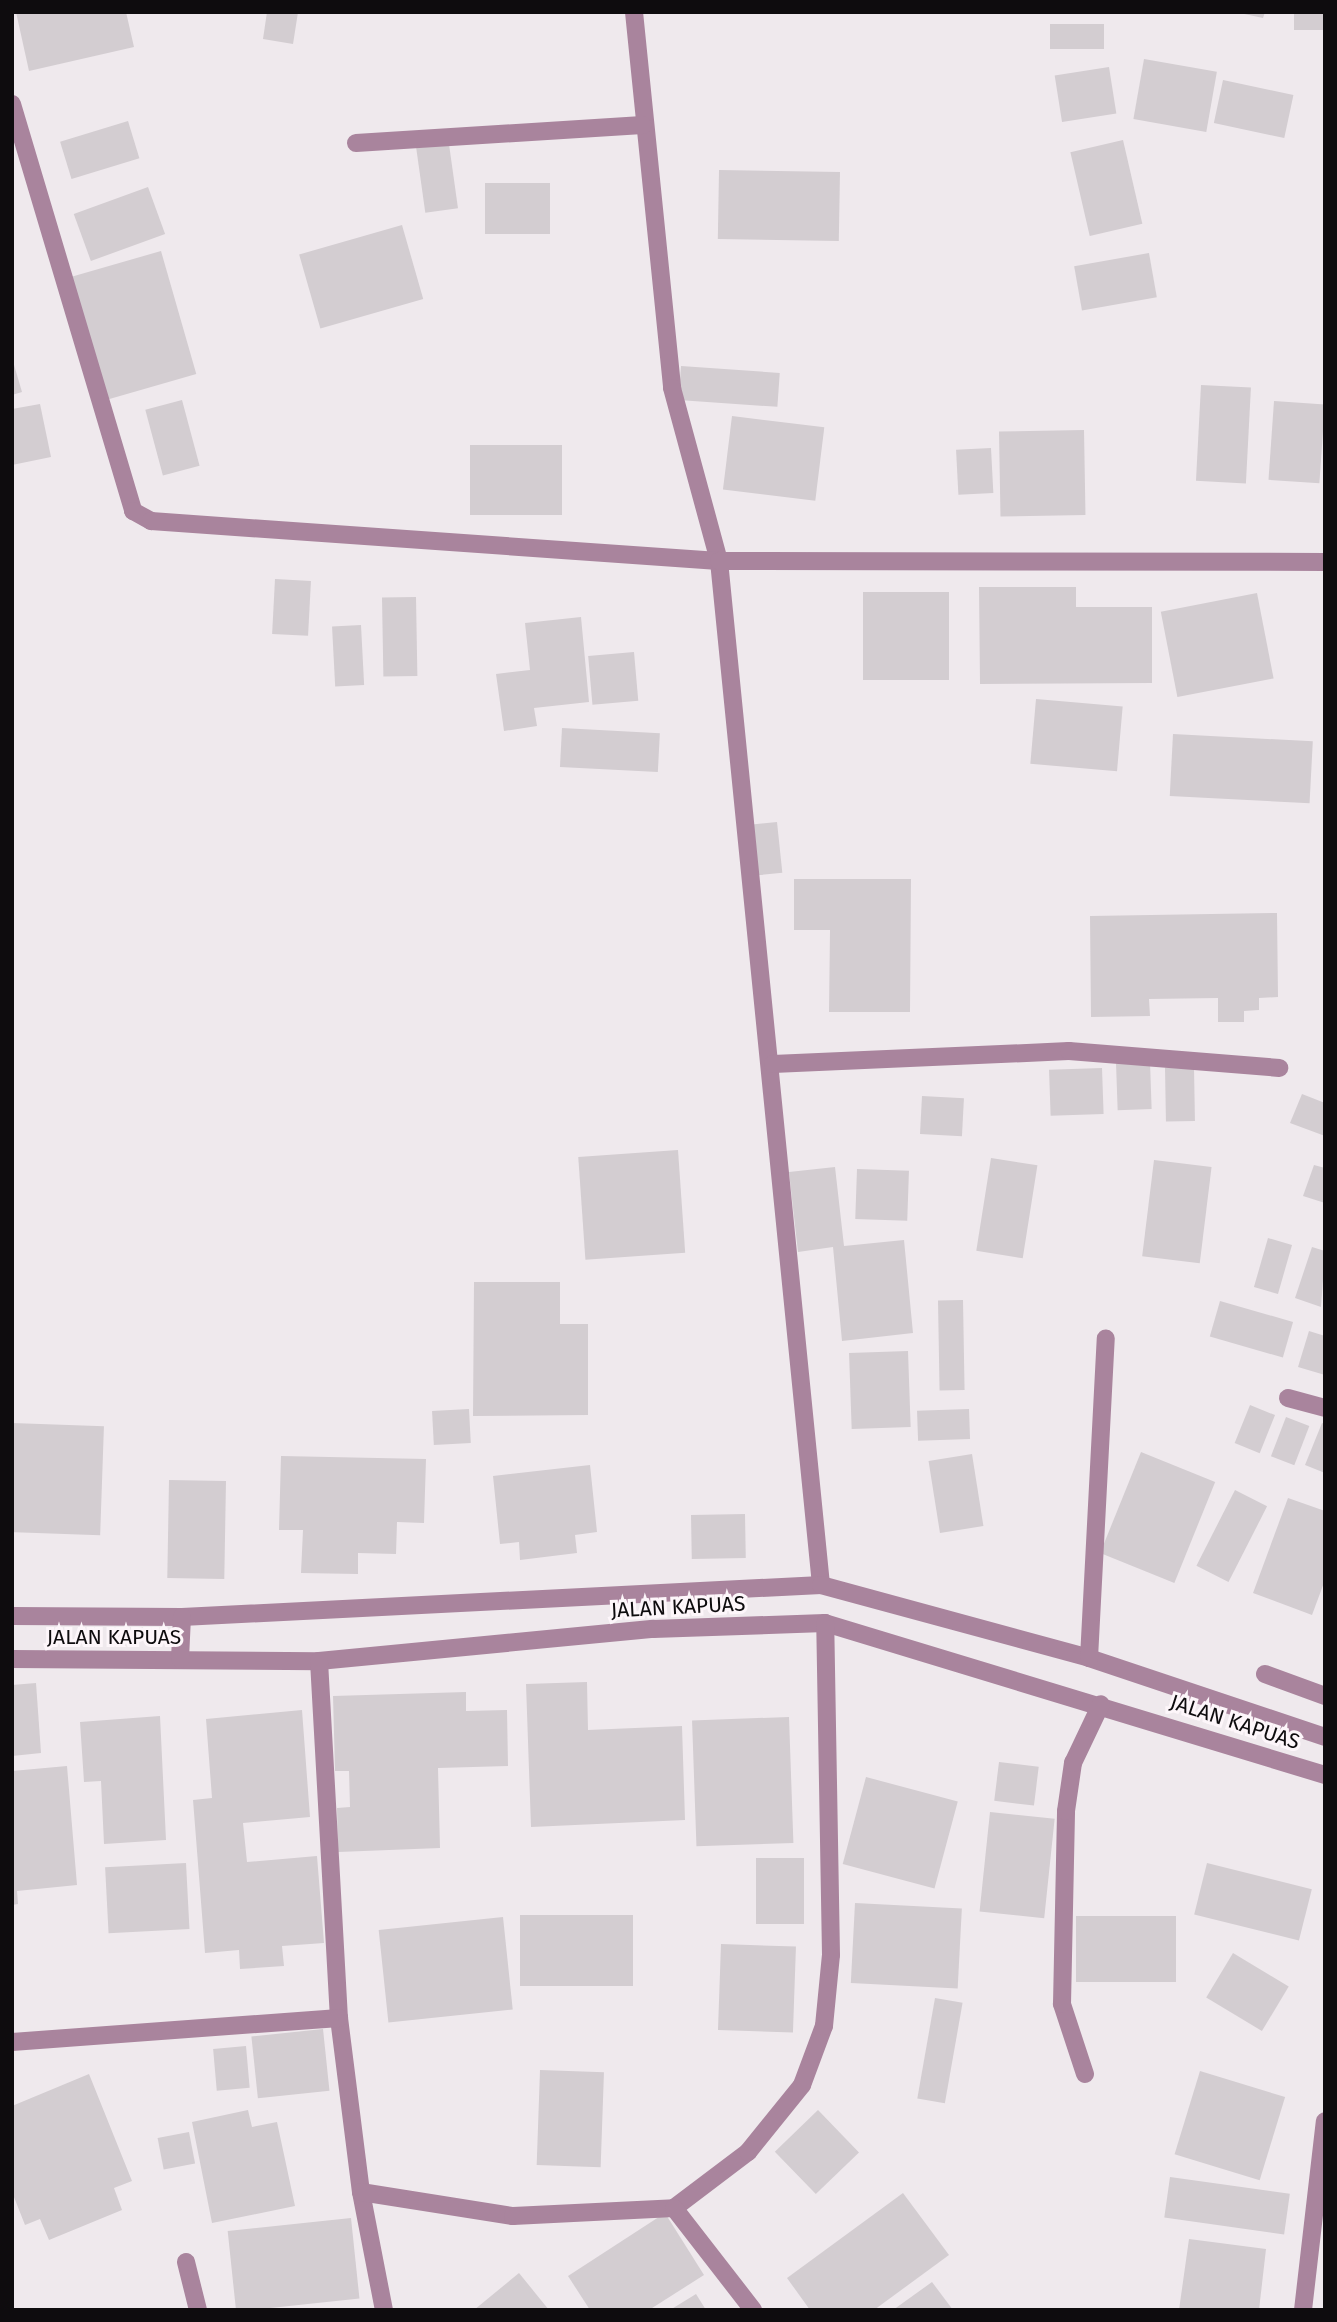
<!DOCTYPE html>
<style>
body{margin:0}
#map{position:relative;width:1337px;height:2322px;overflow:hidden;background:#efe9ed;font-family:"Fira Sans",sans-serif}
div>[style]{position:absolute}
.building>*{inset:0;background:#d3cdd1;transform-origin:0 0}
.minor>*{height:18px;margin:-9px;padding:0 9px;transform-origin:9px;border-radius:9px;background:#a9849d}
span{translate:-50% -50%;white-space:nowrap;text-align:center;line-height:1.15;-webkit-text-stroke:6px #fdf6fa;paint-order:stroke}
.street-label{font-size:21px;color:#0e0c0e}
.frame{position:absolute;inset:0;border:14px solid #0e0c0e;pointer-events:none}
</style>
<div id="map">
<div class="building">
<div style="clip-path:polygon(16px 12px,126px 12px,134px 47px,29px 71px)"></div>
<div style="clip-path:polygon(267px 12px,298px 12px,293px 44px,263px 39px)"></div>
<div style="clip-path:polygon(1235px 12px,1265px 12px,1263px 18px)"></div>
<div style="left:1294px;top:12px;width:31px;height:18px"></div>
<div style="left:1104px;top:24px;width:25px;height:54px;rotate:90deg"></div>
<div style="left:1144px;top:59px;width:74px;height:61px;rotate:10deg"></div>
<div style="left:1109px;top:67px;width:47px;height:55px;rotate:81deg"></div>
<div style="left:1223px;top:80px;width:72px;height:44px;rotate:12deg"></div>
<div style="left:128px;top:121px;width:39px;height:71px;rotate:73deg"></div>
<div style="left:447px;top:130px;width:79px;height:33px;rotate:82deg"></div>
<div style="left:1123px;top:140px;width:86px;height:54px;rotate:77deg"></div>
<div style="left:840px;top:172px;width:69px;height:121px;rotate:91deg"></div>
<div style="left:550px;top:183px;width:51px;height:65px;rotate:90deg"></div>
<div style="left:148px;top:187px;width:50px;height:79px;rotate:70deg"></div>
<div style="left:402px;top:225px;width:77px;height:107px;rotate:74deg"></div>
<div style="left:161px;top:251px;width:128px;height:93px;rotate:74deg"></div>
<div style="left:1149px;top:253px;width:45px;height:76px;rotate:80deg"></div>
<div style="clip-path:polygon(12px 358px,22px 392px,12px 395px)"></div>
<div style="left:681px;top:366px;width:99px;height:34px;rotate:4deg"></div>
<div style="left:1201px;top:385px;width:50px;height:96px;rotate:3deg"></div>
<div style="left:182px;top:400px;width:68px;height:38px;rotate:75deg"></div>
<div style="left:1274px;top:401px;width:51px;height:79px;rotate:4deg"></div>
<div style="clip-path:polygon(40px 404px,51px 457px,12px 465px,12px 409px)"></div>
<div style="left:732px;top:416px;width:93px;height:74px;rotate:7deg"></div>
<div style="left:1084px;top:430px;width:85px;height:85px;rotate:89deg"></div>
<div style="left:470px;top:445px;width:92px;height:70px"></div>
<div style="left:991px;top:448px;width:45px;height:35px;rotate:87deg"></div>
<div style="left:275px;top:579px;width:36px;height:55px;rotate:3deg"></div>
<div style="clip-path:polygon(979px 587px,1076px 587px,1076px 607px,1152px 607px,1152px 683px,980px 684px)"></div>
<div style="left:949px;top:592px;width:88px;height:86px;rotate:90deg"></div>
<div style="left:1257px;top:593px;width:87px;height:98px;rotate:79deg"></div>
<div style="left:416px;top:597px;width:79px;height:34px;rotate:89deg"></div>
<div style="clip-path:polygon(581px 617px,589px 702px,534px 708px,537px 726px,504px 731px,496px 674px,530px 670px,525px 623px)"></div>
<div style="left:361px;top:625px;width:60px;height:29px;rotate:87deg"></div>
<div style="left:634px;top:652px;width:49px;height:46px;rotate:85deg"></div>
<div style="left:1036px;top:699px;width:87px;height:65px;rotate:5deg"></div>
<div style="left:562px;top:728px;width:98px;height:39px;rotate:3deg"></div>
<div style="left:1173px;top:734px;width:140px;height:62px;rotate:3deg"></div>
<div style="left:777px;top:822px;width:51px;height:25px;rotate:84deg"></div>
<div style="clip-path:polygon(794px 879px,911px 879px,910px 1012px,829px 1012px,830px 930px,794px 930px)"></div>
<div style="clip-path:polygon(1277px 913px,1278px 997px,1259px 998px,1259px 1010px,1244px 1011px,1244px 1022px,1218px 1022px,1218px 998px,1149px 999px,1150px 1016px,1091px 1017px,1090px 916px)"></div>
<div style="left:1150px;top:1062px;width:47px;height:34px;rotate:88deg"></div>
<div style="left:1194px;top:1067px;width:54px;height:29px;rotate:89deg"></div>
<div style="left:1102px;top:1068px;width:46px;height:53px;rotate:88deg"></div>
<div style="clip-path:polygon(1302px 1094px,1325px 1103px,1325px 1136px,1290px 1123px)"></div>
<div style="left:922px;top:1096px;width:42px;height:38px;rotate:3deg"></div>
<div style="left:678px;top:1150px;width:103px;height:100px;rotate:86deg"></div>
<div style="left:991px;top:1158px;width:47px;height:94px;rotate:9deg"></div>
<div style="left:1154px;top:1160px;width:58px;height:97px;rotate:7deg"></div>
<div style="clip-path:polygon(1314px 1165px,1325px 1168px,1325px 1203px,1303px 1196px)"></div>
<div style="clip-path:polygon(835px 1167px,844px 1246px,904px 1240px,913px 1333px,842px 1341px,833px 1247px,798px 1252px,789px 1172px)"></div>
<div style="left:857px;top:1169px;width:52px;height:50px;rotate:2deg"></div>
<div style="left:1268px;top:1238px;width:25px;height:51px;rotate:16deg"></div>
<div style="clip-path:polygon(1312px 1247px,1325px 1251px,1321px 1307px,1295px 1298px)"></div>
<div style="clip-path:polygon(474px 1282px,560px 1282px,560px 1324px,588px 1324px,588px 1415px,473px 1416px)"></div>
<div style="left:963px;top:1300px;width:90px;height:25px;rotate:89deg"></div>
<div style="left:1220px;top:1301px;width:76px;height:37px;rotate:16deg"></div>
<div style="clip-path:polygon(1309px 1331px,1325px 1336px,1325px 1375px,1298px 1367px)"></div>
<div style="left:908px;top:1351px;width:76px;height:59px;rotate:88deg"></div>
<div style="left:1250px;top:1405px;width:27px;height:41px;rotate:22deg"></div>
<div style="left:469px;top:1409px;width:34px;height:37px;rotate:87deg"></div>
<div style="left:969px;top:1409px;width:30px;height:52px;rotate:88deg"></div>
<div style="left:1286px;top:1417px;width:25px;height:42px;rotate:21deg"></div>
<div style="left:12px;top:1423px;width:92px;height:109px;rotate:2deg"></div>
<div style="clip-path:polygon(1322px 1423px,1325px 1424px,1325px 1473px,1305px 1465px)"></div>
<div style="left:1141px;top:1452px;width:80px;height:109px;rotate:22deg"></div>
<div style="left:972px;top:1454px;width:73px;height:44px;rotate:81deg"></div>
<div style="clip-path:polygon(281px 1456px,426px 1459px,424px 1523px,397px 1522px,396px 1554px,358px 1553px,358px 1574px,301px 1573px,303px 1530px,279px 1530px)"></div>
<div style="clip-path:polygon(590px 1465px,597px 1532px,575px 1535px,577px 1553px,520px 1560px,519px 1542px,500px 1544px,493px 1476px)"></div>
<div style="left:169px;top:1480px;width:57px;height:98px;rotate:1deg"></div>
<div style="left:1235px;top:1490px;width:36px;height:85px;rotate:27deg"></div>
<div style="clip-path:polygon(1288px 1498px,1325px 1511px,1325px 1580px,1312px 1615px,1253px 1593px)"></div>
<div style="left:745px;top:1514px;width:44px;height:54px;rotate:89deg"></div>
<div style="clip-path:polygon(587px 1682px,588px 1730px,682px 1726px,685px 1820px,531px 1827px,526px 1684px)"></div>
<div style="clip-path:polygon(36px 1683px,41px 1753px,12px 1756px,12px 1685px)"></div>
<div style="clip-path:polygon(466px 1692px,466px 1711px,507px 1710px,508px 1766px,438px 1768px,440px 1848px,338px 1852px,337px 1808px,350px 1807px,349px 1771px,335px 1771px,333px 1696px)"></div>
<div style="clip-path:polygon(302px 1710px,310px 1817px,243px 1823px,247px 1862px,317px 1856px,324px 1943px,282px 1946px,284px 1966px,240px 1969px,239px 1950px,205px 1953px,193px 1800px,212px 1798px,206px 1719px)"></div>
<div style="clip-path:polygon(160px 1716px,166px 1840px,104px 1844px,101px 1781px,84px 1782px,80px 1722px)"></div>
<div style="left:789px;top:1717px;width:126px;height:97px;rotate:88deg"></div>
<div style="left:999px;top:1762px;width:40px;height:39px;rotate:7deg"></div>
<div style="clip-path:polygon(67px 1766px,77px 1885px,17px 1891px,18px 1904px,12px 1905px,12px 1771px)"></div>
<div style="left:866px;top:1777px;width:95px;height:90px;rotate:15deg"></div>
<div style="left:990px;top:1812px;width:65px;height:100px;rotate:6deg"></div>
<div style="left:756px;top:1858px;width:48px;height:66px"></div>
<div style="left:186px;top:1863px;width:66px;height:81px;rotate:87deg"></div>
<div style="left:1207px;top:1863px;width:108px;height:53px;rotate:14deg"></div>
<div style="left:855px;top:1903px;width:107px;height:80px;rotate:3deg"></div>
<div style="left:520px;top:1915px;width:113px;height:71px"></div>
<div style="left:1076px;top:1916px;width:100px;height:66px"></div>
<div style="left:503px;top:1917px;width:93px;height:125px;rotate:84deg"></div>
<div style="left:721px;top:1944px;width:75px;height:86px;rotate:2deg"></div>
<div style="left:1233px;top:1953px;width:65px;height:52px;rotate:31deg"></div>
<div style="left:935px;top:1998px;width:28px;height:102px;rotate:10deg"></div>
<div style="left:323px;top:2029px;width:62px;height:72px;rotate:84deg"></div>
<div style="left:246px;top:2046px;width:42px;height:33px;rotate:85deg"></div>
<div style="left:540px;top:2070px;width:64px;height:95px;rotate:2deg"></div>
<div style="left:1200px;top:2071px;width:89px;height:87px;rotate:17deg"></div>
<div style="clip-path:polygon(89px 2074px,132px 2181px,114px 2188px,122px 2210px,49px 2240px,40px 2219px,25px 2225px,12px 2192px,12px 2106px)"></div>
<div style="clip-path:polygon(248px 2110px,252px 2127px,277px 2122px,295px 2206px,212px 2223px,192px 2122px)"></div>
<div style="left:818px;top:2110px;width:59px;height:60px;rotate:46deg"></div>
<div style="left:189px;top:2132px;width:32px;height:32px;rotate:79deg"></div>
<div style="left:1170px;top:2177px;width:121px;height:41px;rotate:8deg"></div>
<div style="clip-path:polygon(903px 2193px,949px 2255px,874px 2310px,810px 2310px,787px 2278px)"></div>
<div style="clip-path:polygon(665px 2213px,704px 2275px,649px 2310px,590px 2310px,568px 2276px)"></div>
<div style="left:351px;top:2218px;width:81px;height:124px;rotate:84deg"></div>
<div style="clip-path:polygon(1189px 2239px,1266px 2249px,1259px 2310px,1179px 2310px)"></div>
<div style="clip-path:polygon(519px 2273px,549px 2310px,474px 2310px)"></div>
<div style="clip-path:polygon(932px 2282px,953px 2310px,893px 2310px)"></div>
<div style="clip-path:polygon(696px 2294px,706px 2310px,670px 2310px)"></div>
</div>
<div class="minor">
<div style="left:634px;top:12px;width:378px;rotate:84.2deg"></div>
<div style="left:672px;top:388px;width:179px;rotate:74.8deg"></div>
<div style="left:719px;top:561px;width:1029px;rotate:84.31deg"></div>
<div style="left:12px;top:104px;width:425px;rotate:73.4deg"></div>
<div style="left:133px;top:511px;width:21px;rotate:29deg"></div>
<div style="left:151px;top:521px;width:569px;rotate:4.03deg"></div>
<div style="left:719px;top:561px;width:606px;rotate:0.09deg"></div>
<div style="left:356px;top:143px;width:287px;rotate:-3.6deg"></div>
<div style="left:773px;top:1064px;width:296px;rotate:-2.5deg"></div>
<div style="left:1069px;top:1051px;width:211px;rotate:4.6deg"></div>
<div style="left:1288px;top:1398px;width:38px;rotate:15deg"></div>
<div style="left:12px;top:1616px;width:170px;rotate:0.3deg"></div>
<div style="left:182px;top:1617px;width:640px;rotate:-2.87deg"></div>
<div style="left:821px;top:1585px;width:278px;rotate:15.2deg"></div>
<div style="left:1089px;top:1658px;width:249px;rotate:18.5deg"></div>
<div style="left:1089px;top:1658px;width:320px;rotate:-87deg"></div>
<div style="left:12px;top:1659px;width:307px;rotate:0.4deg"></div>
<div style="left:319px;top:1661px;width:336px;rotate:-5.5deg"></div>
<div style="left:653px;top:1629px;width:172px;rotate:-2deg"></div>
<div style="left:825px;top:1623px;width:523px;rotate:16.91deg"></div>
<div style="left:180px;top:1659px;width:42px;rotate:-87.3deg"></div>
<div style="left:319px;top:1661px;width:358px;rotate:86.8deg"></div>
<div style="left:339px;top:2018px;width:175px;rotate:82.8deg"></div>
<div style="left:361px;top:2192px;width:120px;rotate:79deg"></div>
<div style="left:1265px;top:1674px;width:64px;rotate:20.1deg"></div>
<div style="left:12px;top:2042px;width:328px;rotate:-4.2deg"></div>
<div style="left:1085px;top:2074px;width:74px;rotate:-108.2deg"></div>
<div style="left:1062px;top:2004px;width:193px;rotate:-88.8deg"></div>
<div style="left:1066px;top:1811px;width:49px;rotate:-81.7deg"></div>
<div style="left:1073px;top:1763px;width:65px;rotate:-64.6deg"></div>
<div style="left:361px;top:2192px;width:154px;rotate:9deg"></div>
<div style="left:513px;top:2216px;width:161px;rotate:-2.8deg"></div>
<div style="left:674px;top:2208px;width:93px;rotate:-37.1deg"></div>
<div style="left:748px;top:2152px;width:86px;rotate:-51.1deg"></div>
<div style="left:802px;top:2085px;width:63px;rotate:-69.6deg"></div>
<div style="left:824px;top:2026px;width:71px;rotate:-84.4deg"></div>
<div style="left:831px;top:1955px;width:332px;rotate:-91deg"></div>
<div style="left:674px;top:2208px;width:129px;rotate:52.2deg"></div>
<div style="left:186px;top:2262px;width:49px;rotate:76deg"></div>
<div style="left:1303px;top:2310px;width:190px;rotate:-83.4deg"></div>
</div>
<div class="street-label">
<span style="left:678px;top:1607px;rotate:-3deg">JALAN KAPUAS</span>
<span style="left:114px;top:1637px">JALAN KAPUAS</span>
<span style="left:1235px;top:1722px;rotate:18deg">JALAN KAPUAS</span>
</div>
<div class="frame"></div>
</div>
